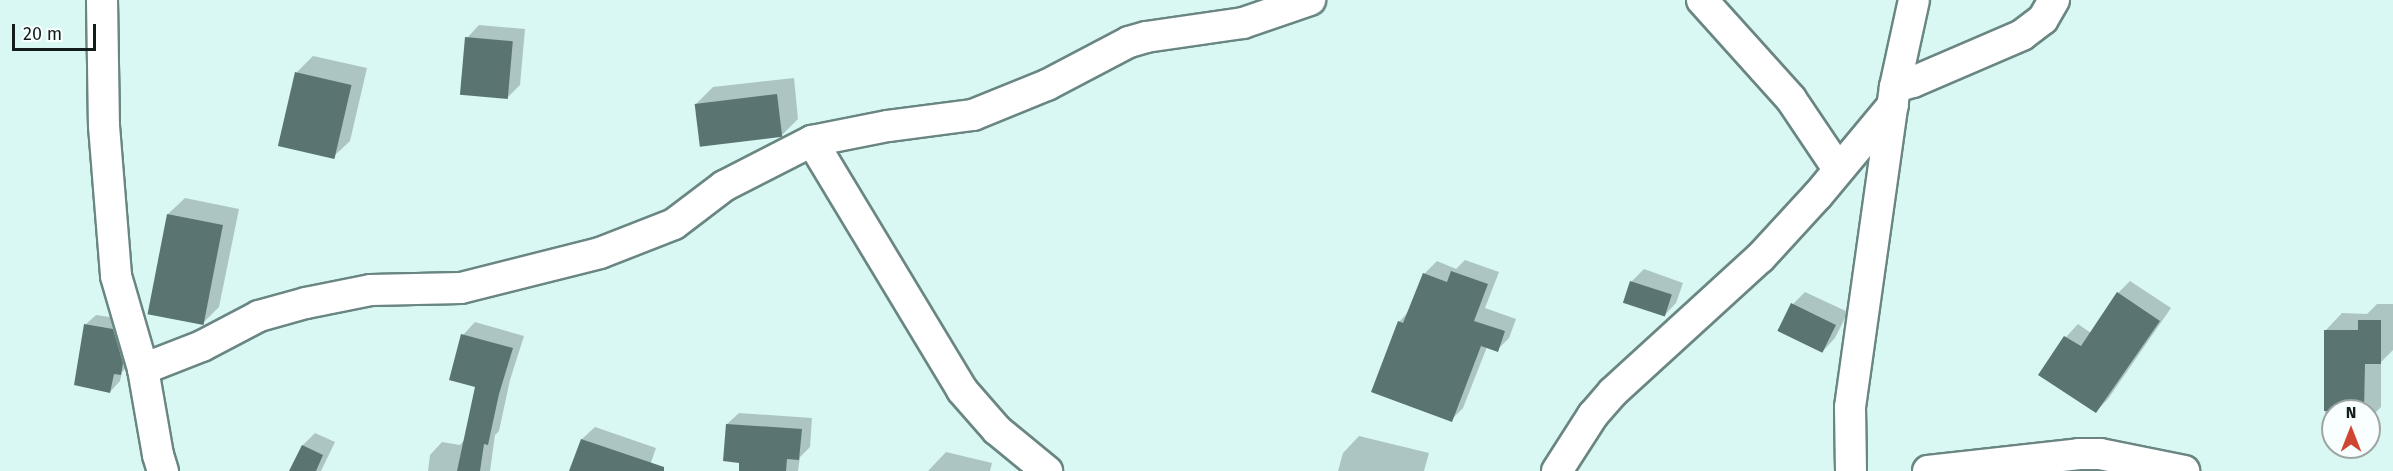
<!DOCTYPE html>
<style>
body{margin:0}
#map{position:relative;width:2393px;height:471px;overflow:hidden;background:#d9f7f3;font-family:"Fira Sans",sans-serif}
div>[style]{position:absolute}
.shadow>*{inset:0;background:#0003}
.building>*{inset:0;background:#5a7571;transform-origin:0 0}
.roads{filter:drop-shadow(2px 0 #6a8683) drop-shadow(-2px 0 #6a8683) drop-shadow(0 2px #6a8683) drop-shadow(0 -2px #6a8683)}
.minor>*{height:30px;margin:-15px;padding:0 15px;transform-origin:15px;border-radius:15px;background:#fff}
span{translate:-50% -50%;white-space:nowrap;text-align:center;line-height:1.15;-webkit-text-stroke:4.5px #f9fffe;paint-order:stroke}
.north{position:absolute;left:2321px;top:399px;width:60px;height:60px;box-sizing:border-box;background:#f9fffe;border:2px solid #9da5a3;border-radius:50%;rotate:0deg;font-size:16px;font-weight:700;line-height:24px;text-align:center;color:#121d1b}
.north::after{content:'';display:block;margin:auto;width:21px;height:27px;background:#d04432;clip-path:polygon(50% 0,100% 100%,50% 72%,0 100%)}
.scale{position:absolute;left:12px;top:24px;width:84px;height:27px;box-sizing:border-box;border:3px solid #121d1b;border-top:0;padding-left:8px;font-size:18px;line-height:21px;white-space:nowrap;color:#121d1b;-webkit-text-stroke:4px #f9fffe;paint-order:stroke}
</style>
<div id="map">
<div class="shadow">
<div style="clip-path:polygon(479px 25px,525px 29px,520px 85px,508px 97px,467px 38px)"></div>
<div style="clip-path:polygon(313px 56px,367px 68px,350px 141px,333px 157px,297px 72px)"></div>
<div style="clip-path:polygon(794px 78px,798px 119px,781px 136px,696px 104px,713px 87px)"></div>
<div style="clip-path:polygon(185px 198px,239px 209px,219px 307px,202px 324px,168px 214px)"></div>
<div style="clip-path:polygon(1465px 260px,1499px 272px,1485px 308px,1516px 319px,1509px 338px,1497px 350px,1487px 347px,1463px 408px,1451px 420px,1399px 322px,1409px 311px,1425px 273px,1437px 261px,1456px 269px)"></div>
<div style="clip-path:polygon(1644px 269px,1683px 283px,1676px 303px,1664px 316px,1624px 302px,1632px 281px)"></div>
<div style="clip-path:polygon(2130px 281px,2171px 308px,2108px 399px,2096px 411px,2040px 375px,2066px 337px,2078px 324px,2091px 333px,2118px 293px)"></div>
<div style="clip-path:polygon(1805px 292px,1848px 312px,1835px 338px,1823px 351px,1793px 304px)"></div>
<div style="clip-path:polygon(2377px 304px,2393px 304px,2393px 350px,2381px 362px,2381px 407px,2369px 419px,2369px 411px,2333px 411px,2333px 424px,2325px 423px,2326px 330px,2342px 313px,2367px 314px)"></div>
<div style="clip-path:polygon(96px 315px,123px 319px,131px 363px,122px 372px,120px 381px,110px 392px,85px 325px)"></div>
<div style="clip-path:polygon(475px 322px,524px 336px,510px 380px,499px 431px,495px 435px,490px 471px,428px 471px,430px 455px,442px 442px,460px 445px,465px 439px,477px 386px,463px 335px)"></div>
<div style="clip-path:polygon(739px 413px,812px 418px,810px 447px,800px 457px,798px 471px,740px 471px,741px 461px,727px 424px)"></div>
<div style="clip-path:polygon(595px 427px,656px 448px,648px 471px,571px 471px,582px 439px)"></div>
<div style="clip-path:polygon(315px 433px,335px 442px,321px 471px,291px 471px,303px 445px)"></div>
<div style="clip-path:polygon(1359px 436px,1429px 453px,1424px 471px,1338px 471px,1343px 453px)"></div>
<div style="clip-path:polygon(946px 452px,992px 463px,990px 471px,928px 471px)"></div>
</div>
<div class="building">
<div style="left:465px;top:37px;width:48px;height:58px;rotate:5deg"></div>
<div style="left:295px;top:72px;width:58px;height:76px;rotate:13deg"></div>
<div style="left:777px;top:94px;width:43px;height:83px;rotate:83deg"></div>
<div style="left:167px;top:214px;width:57px;height:102px;rotate:11deg"></div>
<div style="clip-path:polygon(1451px 271px,1488px 284px,1474px 321px,1505px 331px,1498px 352px,1481px 346px,1452px 422px,1371px 392px,1398px 321px,1403px 323px,1423px 273px,1447px 282px)"></div>
<div style="left:1630px;top:281px;width:44px;height:23px;rotate:18deg"></div>
<div style="clip-path:polygon(2117px 292px,2160px 321px,2096px 413px,2038px 375px,2064px 336px,2081px 346px)"></div>
<div style="left:1791px;top:303px;width:50px;height:31px;rotate:26deg"></div>
<div style="clip-path:polygon(2358px 320px,2381px 320px,2381px 364px,2365px 364px,2364px 411px,2324px 411px,2324px 330px,2358px 330px)"></div>
<div style="clip-path:polygon(84px 324px,113px 329px,123px 363px,121px 375px,114px 374px,110px 393px,74px 385px)"></div>
<div style="clip-path:polygon(461px 334px,513px 348px,499px 394px,488px 445px,484px 444px,480px 471px,457px 471px,475px 387px,449px 380px)"></div>
<div style="clip-path:polygon(726px 424px,802px 429px,799px 460px,787px 459px,786px 471px,739px 471px,739px 463px,723px 461px)"></div>
<div style="clip-path:polygon(581px 439px,664px 467px,664px 471px,569px 471px)"></div>
<div style="clip-path:polygon(302px 445px,323px 455px,316px 471px,289px 471px)"></div>
</div>
<div class="roads">
<div class="minor">
<div style="left:102px;top:0;width:126px;rotate:89.1deg"></div>
<div style="left:104px;top:126px;width:150px;rotate:85.4deg"></div>
<div style="left:116px;top:276px;width:97px;rotate:73.8deg"></div>
<div style="left:143px;top:369px;width:87px;rotate:80.1deg"></div>
<div style="left:158px;top:455px;width:17px;rotate:73deg"></div>
<div style="left:1702px;top:0;width:133px;rotate:48deg"></div>
<div style="left:1791px;top:99px;width:84px;rotate:56.1deg"></div>
<div style="left:1895px;top:87px;width:19px;rotate:-16deg"></div>
<div style="left:1913px;top:82px;width:119px;rotate:-23.3deg"></div>
<div style="left:2022px;top:35px;width:26px;rotate:-37deg"></div>
<div style="left:2043px;top:19px;width:22px;rotate:-60deg"></div>
<div style="left:812px;top:141px;width:291px;rotate:58.9deg"></div>
<div style="left:962px;top:390px;width:53px;rotate:48.8deg"></div>
<div style="left:997px;top:430px;width:65px;rotate:39.4deg"></div>
<div style="left:143px;top:369px;width:63px;rotate:-21.3deg"></div>
<div style="left:202px;top:346px;width:64px;rotate:-27.8deg"></div>
<div style="left:259px;top:316px;width:49px;rotate:-15.5deg"></div>
<div style="left:306px;top:303px;width:66px;rotate:-11.3deg"></div>
<div style="left:371px;top:290px;width:90px;rotate:-1.3deg"></div>
<div style="left:461px;top:288px;width:143px;rotate:-14.1deg"></div>
<div style="left:600px;top:253px;width:79px;rotate:-21.4deg"></div>
<div style="left:674px;top:224px;width:63px;rotate:-37.2deg"></div>
<div style="left:724px;top:186px;width:99px;rotate:-27.1deg"></div>
<div style="left:812px;top:141px;width:77px;rotate:-11.2deg"></div>
<div style="left:888px;top:126px;width:86px;rotate:-7.4deg"></div>
<div style="left:973px;top:115px;width:80px;rotate:-22.1deg"></div>
<div style="left:1047px;top:85px;width:93px;rotate:-27.7deg"></div>
<div style="left:1129px;top:42px;width:18px;rotate:-16deg"></div>
<div style="left:1146px;top:37px;width:98px;rotate:-8.2deg"></div>
<div style="left:1243px;top:23px;width:71px;rotate:-18.9deg"></div>
<div style="left:1557px;top:471px;width:67px;rotate:-57.3deg"></div>
<div style="left:1593px;top:415px;width:30px;rotate:-49deg"></div>
<div style="left:1613px;top:392px;width:199px;rotate:-42.4deg"></div>
<div style="left:1760px;top:258px;width:86px;rotate:-47.4deg"></div>
<div style="left:1818px;top:195px;width:117px;rotate:-50.2deg"></div>
<div style="left:1851px;top:471px;width:64px;rotate:-90.9deg"></div>
<div style="left:1850px;top:407px;width:323px;rotate:-82deg"></div>
<div style="left:1895px;top:87px;width:89px;rotate:-77.7deg"></div>
<div style="left:1928px;top:471px;width:152px;rotate:-6.4deg"></div>
<div style="left:2079px;top:454px;width:21px"></div>
<div style="left:2100px;top:454px;width:86px;rotate:11.4deg"></div>
</div>
</div>
<div class="north">N</div>
<div class="scale">20 m</div>
</div>
